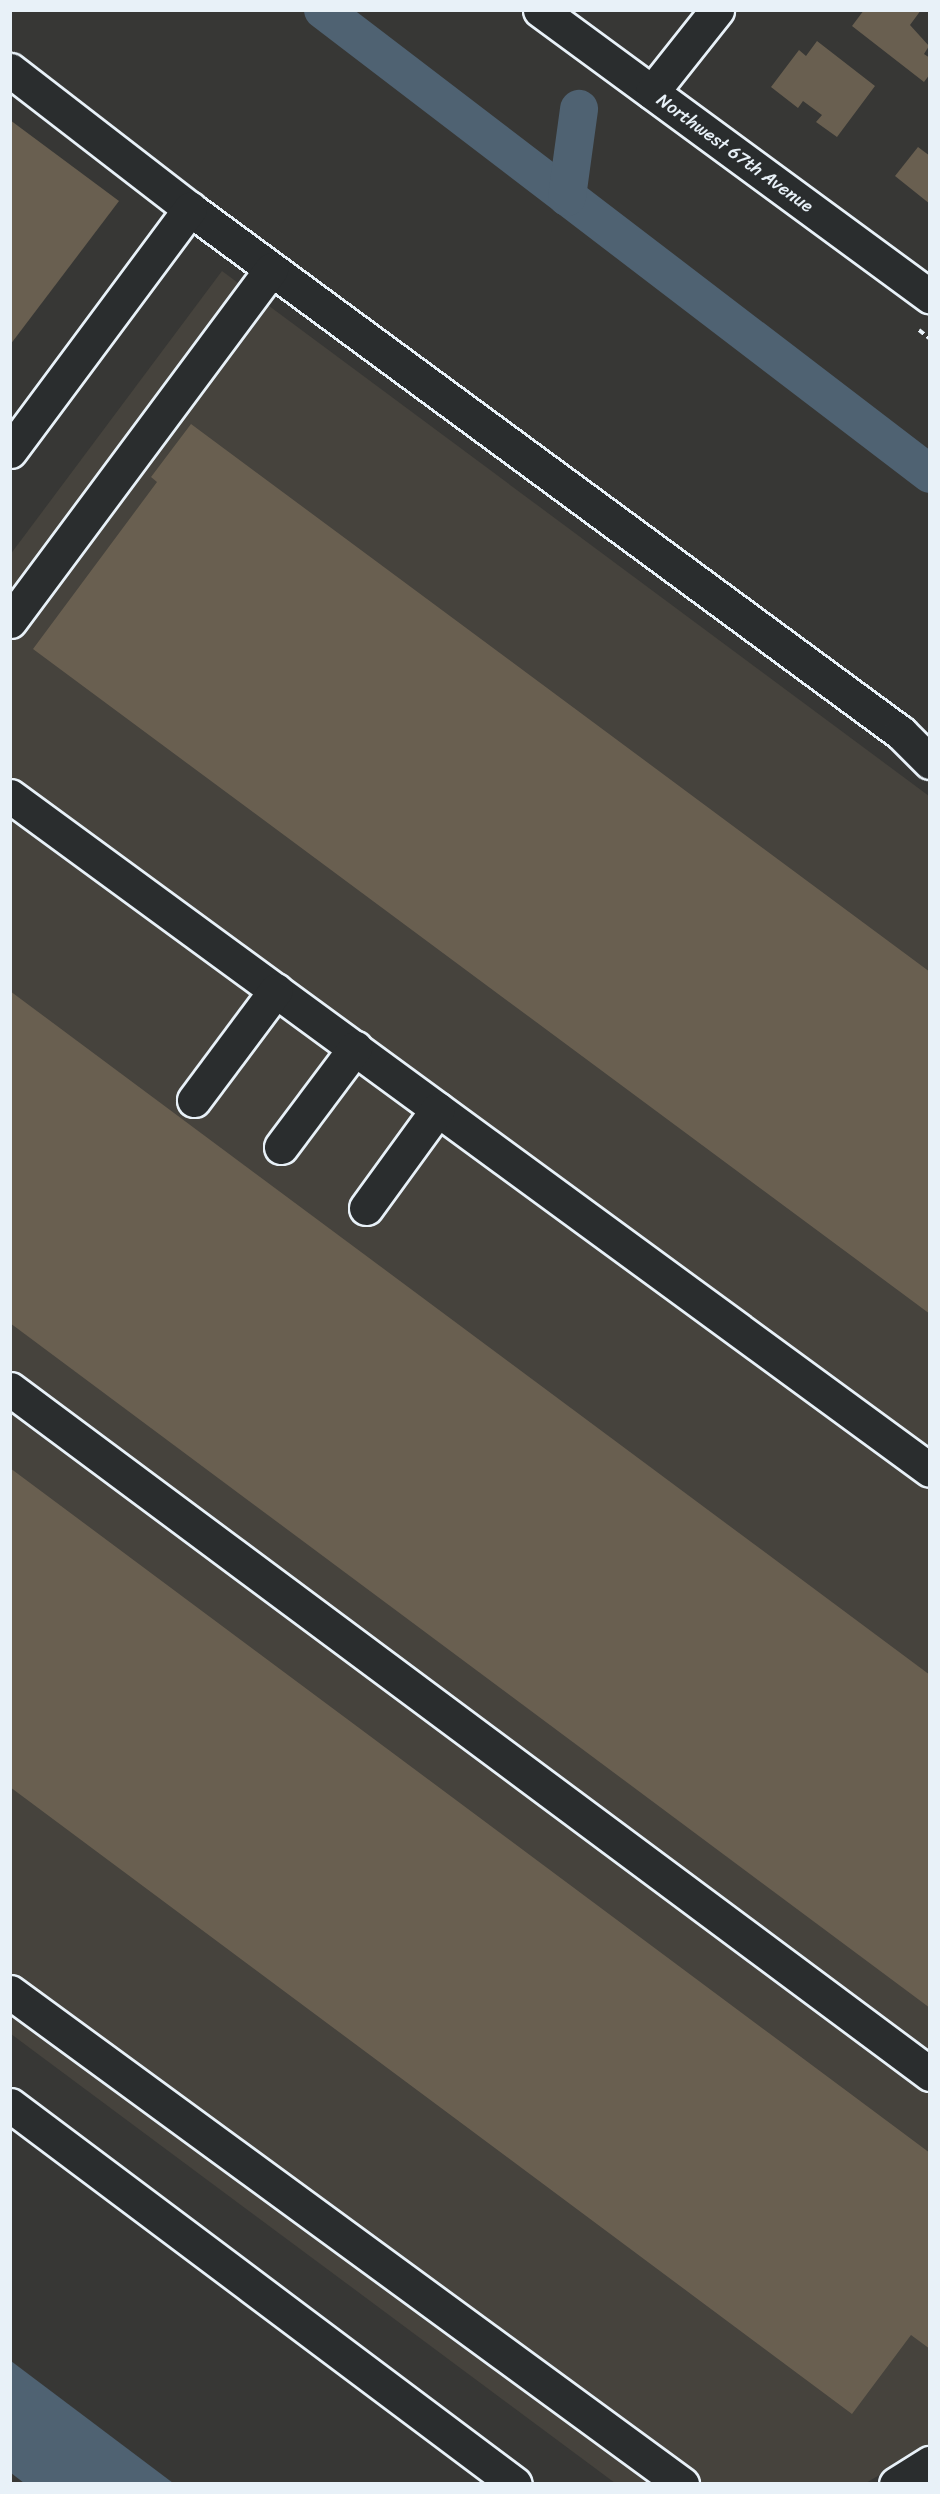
<!DOCTYPE html>
<style>
body{margin:0}
#map{position:relative;width:940px;height:2494px;overflow:hidden;background:#373735;font-family:Sriracha,sans-serif}
div>[style]{position:absolute}
.built>*{inset:0;background:#46433d}
.water>*{inset:0;background:#4f6272}
.canal>*{height:38px;margin:-19px;padding:0 19px;transform-origin:19px;border-radius:19px;background:#4f6272}
.building>*{inset:0;background:#695f50}
.path>*{height:4px;margin-top:-2px;transform-origin:0;background:repeating-linear-gradient(90deg,#e8f1f8 0 6px,transparent 0 10.5px)}
.roads{filter:drop-shadow(2px 0 #e8f1f8) drop-shadow(-2px 0 #e8f1f8) drop-shadow(0 2px #e8f1f8) drop-shadow(0 -2px #e8f1f8)}
.minor>*{height:33px;margin:-16.5px;padding:0 16.5px;transform-origin:16.5px;border-radius:16.5px;background:#2a2d2e}
span{translate:-50% -50%;white-space:nowrap;text-align:center;line-height:1.15;-webkit-text-stroke:4.5px #2a2d2e;paint-order:stroke}
.street-label{font-size:18px;color:#e8f1f8}
.frame{position:absolute;inset:0;border:12px solid #e8f1f8;pointer-events:none}
</style>
<div id="map">
<div class="built">
<div style="clip-path:polygon(222px 271px,929px 796px,930px 2445px,866px 2483px,615px 2483px,11px 2034px,10px 555px)"></div>
</div>
<div class="water">
<div style="clip-path:polygon(11px 2361px,173px 2483px,24px 2483px,11px 2473px)"></div>
</div>
<div class="canal">
<div style="left:323px;top:10px;width:764px;rotate:37.39deg"></div>
<div style="left:567px;top:197px;width:89px;rotate:-82.2deg"></div>
</div>
<div class="building">
<div style="clip-path:polygon(864px 10px,921px 10px,910px 25px,929px 46px,924px 54px,930px 58px,930px 74px,924px 82px,852px 26px)"></div>
<div style="clip-path:polygon(817px 41px,875px 86px,837px 137px,816px 122px,822px 115px,803px 101px,798px 108px,771px 87px,799px 50px,806px 56px)"></div>
<div style="clip-path:polygon(10px 120px,119px 201px,10px 345px)"></div>
<div style="clip-path:polygon(918px 147px,930px 156px,930px 204px,895px 176px)"></div>
<div style="clip-path:polygon(191px 424px,930px 972px,930px 1314px,33px 649px,157px 482px,151px 477px)"></div>
<div style="clip-path:polygon(10px 991px,930px 1675px,930px 2008px,10px 1323px)"></div>
<div style="clip-path:polygon(10px 1468px,930px 2153px,930px 2349px,911px 2335px,852px 2414px,10px 1787px)"></div>
</div>
<div class="path">
<div style="left:919px;top:330px;width:14px;rotate:39deg"></div>
</div>
<div class="roads">
<div class="minor">
<div style="left:540px;top:10px;width:484px;rotate:36.3deg"></div>
<div style="left:10px;top:70px;width:227px;rotate:37.7deg"></div>
<div style="left:190px;top:209px;width:883px;rotate:36.39deg"></div>
<div style="left:901px;top:733px;width:41px;rotate:45deg"></div>
<div style="left:652px;top:92px;width:105px;rotate:-51.6deg"></div>
<div style="left:10px;top:451px;width:302px;rotate:-53.4deg"></div>
<div style="left:10px;top:621px;width:438px;rotate:-53.4deg"></div>
<div style="left:10px;top:796px;width:1140px;rotate:36.23deg"></div>
<div style="left:194px;top:1100px;width:137px;rotate:-53.3deg"></div>
<div style="left:281px;top:1147px;width:124px;rotate:-53.2deg"></div>
<div style="left:366px;top:1208px;width:122px;rotate:-54deg"></div>
<div style="left:10px;top:1389px;width:1147px;rotate:36.67deg"></div>
<div style="left:10px;top:1992px;width:833px;rotate:36.21deg"></div>
<div style="left:10px;top:2105px;width:631px;rotate:36.89deg"></div>
<div style="left:896px;top:2484px;width:40px;rotate:-32deg"></div>
</div>
</div>
<div class="street-label">
<span style="left:735px;top:153px;rotate:36deg">Northwest 67th Avenue</span>
</div>
<div class="frame"></div>
</div>
